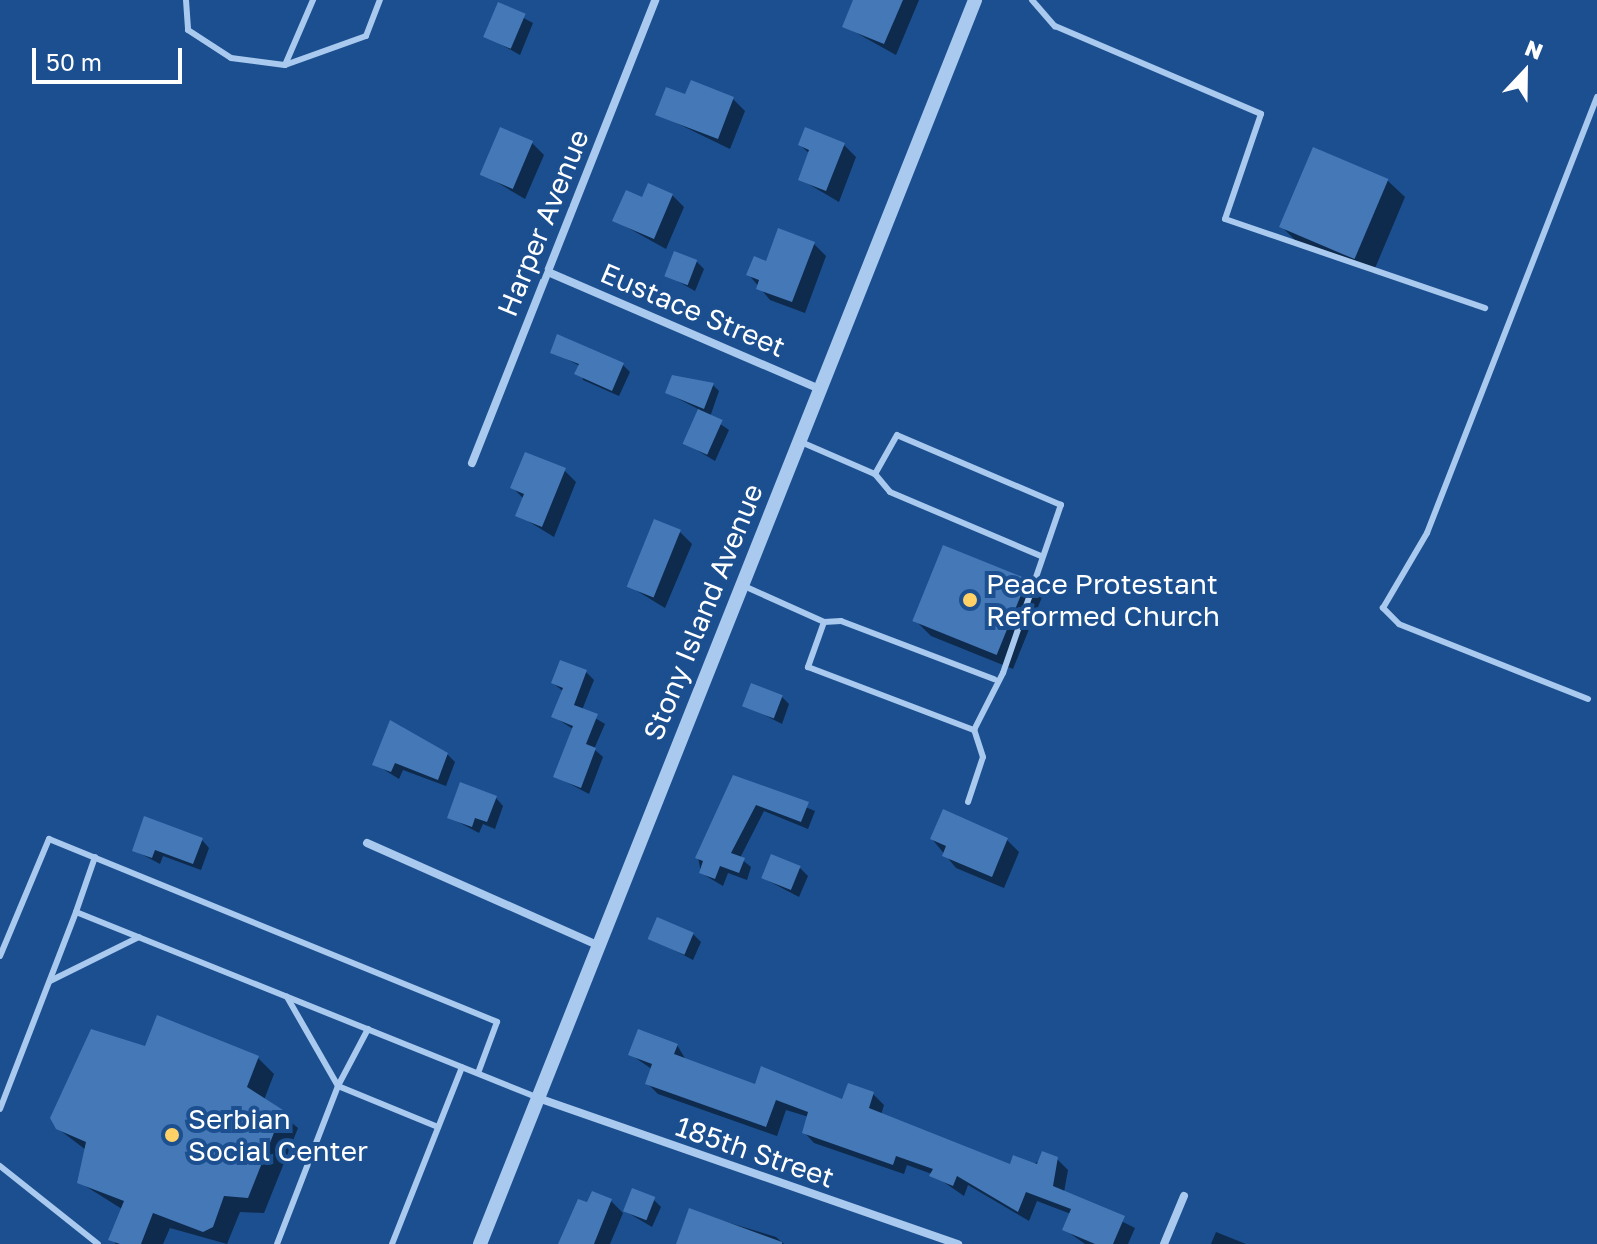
<!DOCTYPE html>
<style>
body{margin:0}
#map{position:relative;width:1597px;height:1244px;overflow:hidden;background:#1b4f8f;font-family:"Golos Text",sans-serif}
div>[style]{position:absolute}
.shadow>*{inset:0;background:#0007}
.building>*{inset:0;background:#4478b7;transform-origin:0 0}
.service>*{height:6px;margin:-3px;padding:0 3px;transform-origin:3px;border-radius:3px;background:#a9c9ee}
.minor>*{height:8px;margin:-4px;padding:0 4px;transform-origin:4px;border-radius:4px;background:#a9c9ee}
.tertiary>*{height:14px;margin:-7px;padding:0 7px;transform-origin:7px;border-radius:7px;background:#a9c9ee}
.dots>*{width:22px;height:22px;translate:-50% -50%;box-sizing:border-box;border:4px solid #1b4f8f;border-radius:50%}
span{translate:-50% -50%;white-space:nowrap;text-align:center;line-height:1.15;-webkit-text-stroke:8px #1b4f8f;paint-order:stroke}
.street-label{font-size:28px;color:#fff}
.poi-label{font-size:28px;color:#fff}
.left{translate:0 -50%;text-align:left}
.north{position:absolute;left:1485px;top:32px;width:80px;height:80px;-webkit-text-stroke:6px #1b4f8f;paint-order:stroke;rotate:22deg;font-size:22px;font-weight:700;line-height:32px;text-align:center;color:#fff}
.north::after{content:'';display:block;margin:auto;width:28px;height:36px;background:#fff;clip-path:polygon(50% 0,100% 100%,50% 72%,0 100%)}
.scale{position:absolute;left:32px;top:48px;width:150px;height:36px;box-sizing:border-box;border:4px solid #fff;border-top:0;padding-left:10px;font-size:24px;line-height:28px;white-space:nowrap;color:#fff;-webkit-text-stroke:6px #1b4f8f;paint-order:stroke}
</style>
<div id="map">
<div class="shadow">
<div style="clip-path:polygon(855px 0,919px 0,896px 55px,844px 26px)"></div>
<div style="clip-path:polygon(499px 5px,533px 23px,520px 55px,486px 36px)"></div>
<div style="clip-path:polygon(687px 96px,733px 99px,745px 111px,730px 149px,658px 114px)"></div>
<div style="clip-path:polygon(532px 143px,544px 155px,525px 199px,483px 174px)"></div>
<div style="clip-path:polygon(800px 145px,844px 145px,856px 157px,839px 202px,800px 179px,810px 154px)"></div>
<div style="clip-path:polygon(1314px 150px,1388px 181px,1405px 197px,1373px 273px,1298px 243px,1282px 227px)"></div>
<div style="clip-path:polygon(672px 195px,684px 207px,666px 249px,614px 220px,643px 199px)"></div>
<div style="clip-path:polygon(814px 244px,826px 256px,805px 313px,770px 300px,749px 275px)"></div>
<div style="clip-path:polygon(696px 261px,704px 269px,695px 291px,667px 275px)"></div>
<div style="clip-path:polygon(553px 352px,623px 365px,630px 372px,619px 396px,583px 380px,580px 366px)"></div>
<div style="clip-path:polygon(713px 385px,719px 391px,710px 417px,729px 430px,715px 461px,685px 443px,700px 410px,667px 393px)"></div>
<div style="clip-path:polygon(564px 470px,576px 482px,554px 537px,518px 515px,524px 499px,513px 488px)"></div>
<div style="clip-path:polygon(680px 532px,692px 544px,665px 608px,629px 586px)"></div>
<div style="clip-path:polygon(1026px 581px,1042px 597px,1013px 669px,931px 636px,915px 620px)"></div>
<div style="clip-path:polygon(586px 672px,594px 680px,582px 710px,605px 724px,594px 749px,603px 757px,589px 794px,555px 776px,573px 729px,554px 717px,564px 692px,553px 683px)"></div>
<div style="clip-path:polygon(782px 697px,789px 704px,782px 724px,745px 705px)"></div>
<div style="clip-path:polygon(447px 754px,455px 762px,446px 786px,403px 770px,399px 779px,375px 764px)"></div>
<div style="clip-path:polygon(734px 778px,815px 811px,808px 829px,764px 811px,740px 858px,751px 867px,747px 880px,728px 873px,723px 886px,701px 873px,698px 857px)"></div>
<div style="clip-path:polygon(496px 798px,503px 806px,495px 829px,483px 824px,479px 833px,449px 817px)"></div>
<div style="clip-path:polygon(932px 839px,1007px 840px,1019px 852px,1004px 888px,956px 868px)"></div>
<div style="clip-path:polygon(202px 840px,209px 848px,201px 870px,163px 856px,160px 864px,134px 850px)"></div>
<div style="clip-path:polygon(800px 868px,808px 876px,799px 897px,763px 878px)"></div>
<div style="clip-path:polygon(693px 934px,701px 942px,693px 960px,651px 938px)"></div>
<div style="clip-path:polygon(677px 1045px,686px 1060px,756px 1087px,844px 1101px,873px 1094px,884px 1105px,881px 1115px,1011px 1167px,1057px 1159px,1068px 1170px,1064px 1192px,1135px 1228px,1128px 1244px,1085px 1244px,1064px 1229px,1071px 1214px,1037px 1201px,1029px 1221px,968px 1185px,964px 1196px,932px 1174px,907px 1165px,904px 1174px,814px 1143px,804px 1132px,809px 1117px,786px 1110px,777px 1136px,658px 1094px,647px 1083px,653px 1070px,630px 1054px)"></div>
<div style="clip-path:polygon(147px 1049px,258px 1058px,274px 1074px,264px 1100px,298px 1128px,264px 1213px,240px 1212px,227px 1244px,170px 1228px,163px 1244px,115px 1244px,122px 1209px,79px 1182px,86px 1150px,57px 1128px)"></div>
<div style="clip-path:polygon(653px 1199px,661px 1207px,652px 1227px,625px 1211px)"></div>
<div style="clip-path:polygon(611px 1201px,623px 1213px,610px 1244px,564px 1244px,588px 1205px)"></div>
<div style="clip-path:polygon(690px 1211px,776px 1237px,784px 1244px,680px 1244px)"></div>
<div style="clip-path:polygon(1216px 1232px,1246px 1244px,1211px 1244px)"></div>
</div>
<div class="building">
<div style="clip-path:polygon(853px 0,903px 0,884px 44px,842px 27px)"></div>
<div style="left:498px;top:2px;width:30px;height:38px;rotate:23deg"></div>
<div style="clip-path:polygon(691px 80px,734px 97px,718px 139px,655px 115px,666px 87px,685px 94px)"></div>
<div style="left:500px;top:127px;width:36px;height:52px;rotate:23deg"></div>
<div style="clip-path:polygon(805px 127px,845px 143px,826px 191px,798px 180px,809px 150px,798px 145px)"></div>
<div style="left:1313px;top:147px;width:82px;height:87px;rotate:23deg"></div>
<div style="clip-path:polygon(648px 183px,673px 194px,654px 239px,612px 221px,626px 190px,642px 197px)"></div>
<div style="clip-path:polygon(778px 228px,815px 242px,792px 302px,756px 289px,759px 280px,746px 275px,754px 256px,766px 261px)"></div>
<div style="left:674px;top:251px;width:25px;height:27px;rotate:21deg"></div>
<div style="clip-path:polygon(557px 334px,624px 363px,612px 391px,574px 374px,579px 364px,550px 353px)"></div>
<div style="clip-path:polygon(672px 375px,714px 383px,704px 409px,665px 393px)"></div>
<div style="left:698px;top:409px;width:27px;height:38px;rotate:24deg"></div>
<div style="clip-path:polygon(525px 452px,566px 468px,542px 527px,515px 516px,524px 494px,510px 488px)"></div>
<div style="left:654px;top:519px;width:29px;height:73px;rotate:22deg"></div>
<div style="left:943px;top:545px;width:91px;height:82px;rotate:22deg"></div>
<div style="clip-path:polygon(560px 660px,587px 670px,574px 705px,598px 714px,586px 744px,596px 748px,581px 788px,553px 777px,573px 726px,551px 717px,563px 688px,551px 683px)"></div>
<div style="left:751px;top:683px;width:34px;height:25px;rotate:21deg"></div>
<div style="clip-path:polygon(390px 720px,448px 753px,438px 780px,395px 763px,391px 772px,372px 765px)"></div>
<div style="clip-path:polygon(733px 775px,809px 802px,801px 822px,756px 805px,731px 853px,745px 858px,739px 873px,720px 866px,715px 879px,699px 873px,703px 861px,695px 858px)"></div>
<div style="clip-path:polygon(460px 782px,497px 796px,487px 822px,475px 818px,472px 827px,447px 818px)"></div>
<div style="clip-path:polygon(943px 809px,1008px 838px,992px 877px,942px 856px,946px 846px,930px 839px)"></div>
<div style="clip-path:polygon(144px 816px,203px 838px,193px 864px,155px 850px,152px 858px,132px 851px)"></div>
<div style="left:771px;top:854px;width:32px;height:26px;rotate:22deg"></div>
<div style="left:657px;top:917px;width:40px;height:24px;rotate:23deg"></div>
<div style="clip-path:polygon(157px 1015px,259px 1056px,247px 1087px,283px 1110px,248px 1198px,224px 1196px,213px 1227px,203px 1232px,153px 1213px,141px 1244px,120px 1244px,108px 1240px,124px 1201px,77px 1183px,86px 1142px,56px 1129px,50px 1118px,91px 1029px,145px 1046px)"></div>
<div style="clip-path:polygon(638px 1029px,678px 1044px,674px 1054px,755px 1084px,761px 1066px,842px 1099px,848px 1083px,874px 1092px,869px 1108px,1010px 1164px,1013px 1155px,1037px 1164px,1042px 1151px,1058px 1157px,1053px 1186px,1125px 1216px,1113px 1244px,1095px 1244px,1062px 1230px,1071px 1209px,1026px 1192px,1018px 1212px,957px 1176px,953px 1186px,929px 1176px,933px 1169px,896px 1156px,893px 1165px,802px 1133px,808px 1112px,776px 1100px,766px 1127px,645px 1084px,652px 1064px,628px 1055px)"></div>
<div style="left:632px;top:1188px;width:25px;height:25px;rotate:21deg"></div>
<div style="clip-path:polygon(592px 1191px,612px 1199px,594px 1244px,558px 1244px,578px 1199px,587px 1202px)"></div>
<div style="clip-path:polygon(689px 1208px,782px 1242px,782px 1244px,676px 1244px)"></div>
</div>
<div class="service">
<div style="left:186px;top:0;width:30px;rotate:86deg"></div>
<div style="left:188px;top:30px;width:51px;rotate:33.1deg"></div>
<div style="left:231px;top:58px;width:54px;rotate:7.4deg"></div>
<div style="left:285px;top:65px;width:86px;rotate:-19.7deg"></div>
<div style="left:366px;top:36px;width:39px;rotate:-69deg"></div>
<div style="left:1032px;top:0;width:35px;rotate:49deg"></div>
<div style="left:1055px;top:26px;width:224px;rotate:23.1deg"></div>
<div style="left:1261px;top:114px;width:111px;rotate:108.9deg"></div>
<div style="left:1225px;top:219px;width:275px;rotate:18.9deg"></div>
<div style="left:285px;top:65px;width:71px;rotate:-66.7deg"></div>
<div style="left:801px;top:442px;width:81px;rotate:23.4deg"></div>
<div style="left:875px;top:474px;width:23px;rotate:50deg"></div>
<div style="left:890px;top:492px;width:164px;rotate:23deg"></div>
<div style="left:744px;top:586px;width:88px;rotate:24.2deg"></div>
<div style="left:824px;top:622px;width:17px;rotate:-3deg"></div>
<div style="left:841px;top:621px;width:164px;rotate:20.8deg"></div>
<div style="left:824px;top:622px;width:48px;rotate:109.6deg"></div>
<div style="left:808px;top:667px;width:178px;rotate:20.8deg"></div>
<div style="left:974px;top:730px;width:64px;rotate:-63deg"></div>
<div style="left:1003px;top:673px;width:178px;rotate:-71deg"></div>
<div style="left:1061px;top:505px;width:178px;rotate:-156.9deg"></div>
<div style="left:897px;top:435px;width:45px;rotate:119.4deg"></div>
<div style="left:1588px;top:699px;width:203px;rotate:-158.4deg"></div>
<div style="left:1399px;top:624px;width:23px;rotate:-135deg"></div>
<div style="left:1383px;top:608px;width:87px;rotate:-59.6deg"></div>
<div style="left:1427px;top:533px;width:468px;rotate:-68.7deg"></div>
<div style="left:968px;top:802px;width:47px;rotate:-71.6deg"></div>
<div style="left:983px;top:757px;width:28px;rotate:-108deg"></div>
<div style="left:95px;top:857px;width:58px;rotate:109.1deg"></div>
<div style="left:76px;top:912px;width:498px;rotate:21.9deg"></div>
<div style="left:0;top:956px;width:127px;rotate:-67.3deg"></div>
<div style="left:49px;top:839px;width:484px;rotate:22.2deg"></div>
<div style="left:497px;top:1022px;width:54px;rotate:110.4deg"></div>
<div style="left:50px;top:981px;width:99px;rotate:-26.3deg"></div>
<div style="left:368px;top:1029px;width:64px;rotate:117.8deg"></div>
<div style="left:338px;top:1086px;width:108px;rotate:22.3deg"></div>
<div style="left:0;top:1109px;width:211px;rotate:-68.9deg"></div>
<div style="left:0;top:1166px;width:125px;rotate:38.5deg"></div>
<div style="left:277px;top:1244px;width:169px;rotate:-68.9deg"></div>
<div style="left:338px;top:1086px;width:103px;rotate:-119.8deg"></div>
<div style="left:392px;top:1244px;width:190px;rotate:-68.4deg"></div>
</div>
<div class="minor">
<div style="left:548px;top:272px;width:296px;rotate:23.3deg"></div>
<div style="left:472px;top:463px;width:498px;rotate:-68.4deg"></div>
<div style="left:367px;top:843px;width:254px;rotate:23.9deg"></div>
<div style="left:538px;top:1098px;width:445px;rotate:19.2deg"></div>
<div style="left:1164px;top:1244px;width:52px;rotate:-67.4deg"></div>
</div>
<div class="tertiary">
<div style="left:480px;top:1244px;width:1339px;rotate:-68.3deg"></div>
</div>
<div class="dots">
<div style="left:970px;top:600px;background:#ffd166"></div>
<div style="left:172px;top:1135px;background:#ffd166"></div>
</div>
<div class="street-label">
<span style="left:543px;top:223px;rotate:-68deg">Harper Avenue</span>
<span style="left:693px;top:310px;rotate:23deg">Eustace Street</span>
<span style="left:703px;top:612px;rotate:-68deg">Stony Island Avenue</span>
<span style="left:755px;top:1152px;rotate:19deg">185th Street</span>
</div>
<div class="poi-label">
<span class="left" style="left:986px;top:600px">Peace Protestant<br>Reformed Church</span>
<span class="left" style="left:188px;top:1135px">Serbian<br>Social Center</span>
</div>
<div class="north">N</div>
<div class="scale">50 m</div>
</div>
